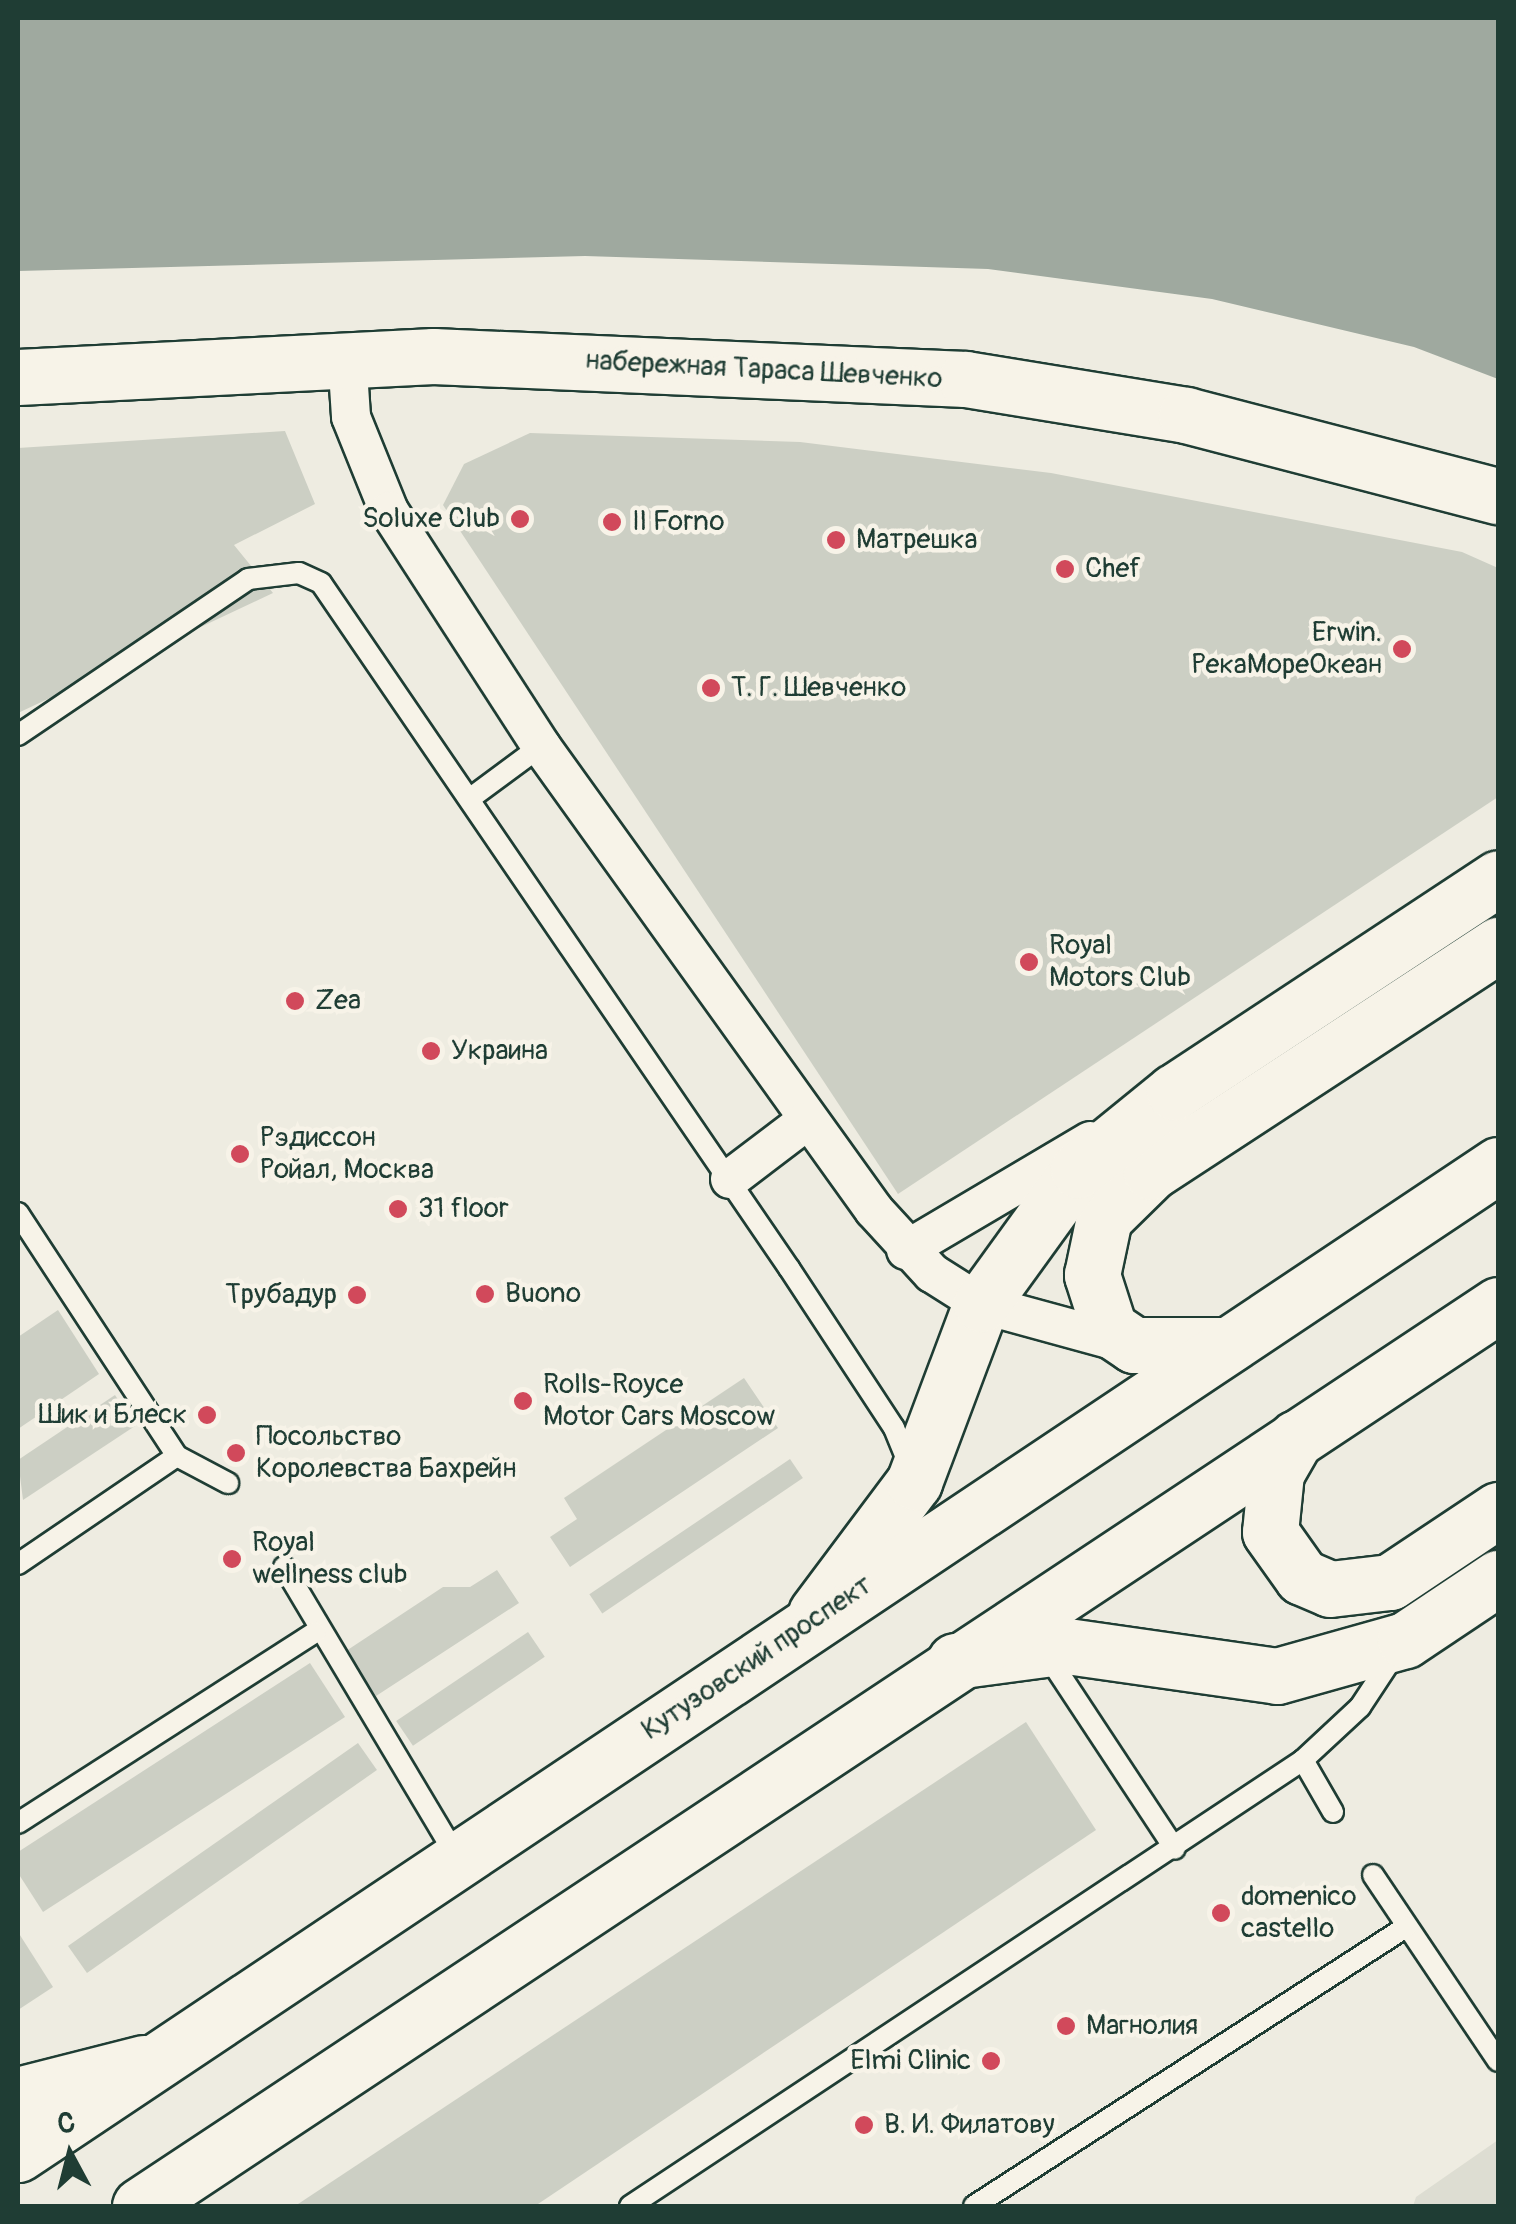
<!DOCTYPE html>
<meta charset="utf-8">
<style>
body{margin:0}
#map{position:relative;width:1516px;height:2224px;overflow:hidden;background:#eeece1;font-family:Pangolin,sans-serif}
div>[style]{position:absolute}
.built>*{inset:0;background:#ddddd2}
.green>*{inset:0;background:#cccfc4;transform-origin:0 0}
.water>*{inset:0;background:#9fa99f}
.roads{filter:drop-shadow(2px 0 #1f3d34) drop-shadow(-2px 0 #1f3d34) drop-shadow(0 2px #1f3d34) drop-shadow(0 -2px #1f3d34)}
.lane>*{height:20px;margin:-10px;padding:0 10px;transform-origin:10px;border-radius:10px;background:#f7f3e8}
.street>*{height:38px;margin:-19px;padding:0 19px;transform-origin:19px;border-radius:19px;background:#f7f3e8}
.secondary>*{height:55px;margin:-27.5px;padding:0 27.5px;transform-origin:27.5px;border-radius:27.5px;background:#f7f3e8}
.primary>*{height:55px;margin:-27.5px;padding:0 27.5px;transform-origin:27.5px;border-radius:27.5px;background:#f7f3e8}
.dots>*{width:28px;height:28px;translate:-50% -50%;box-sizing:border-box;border:5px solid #f7f3e8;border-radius:50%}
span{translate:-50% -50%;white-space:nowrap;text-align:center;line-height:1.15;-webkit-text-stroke:9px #f7f3e8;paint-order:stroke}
.street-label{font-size:28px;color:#1f3d34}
.poi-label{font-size:28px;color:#1f3d34}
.right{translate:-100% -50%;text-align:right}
.left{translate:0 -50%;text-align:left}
.frame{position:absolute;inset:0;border:20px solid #1f3d34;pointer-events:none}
.north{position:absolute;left:20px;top:2104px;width:100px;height:100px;-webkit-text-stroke:8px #f7f3e8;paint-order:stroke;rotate:353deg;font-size:28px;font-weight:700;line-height:40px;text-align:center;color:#1f3d34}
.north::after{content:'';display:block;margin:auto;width:35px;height:45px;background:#1f3d34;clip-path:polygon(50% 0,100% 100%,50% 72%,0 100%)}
</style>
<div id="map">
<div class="built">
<div style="clip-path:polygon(1498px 2140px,1498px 2206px,1413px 2206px,1416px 2197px)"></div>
</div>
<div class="green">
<div style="clip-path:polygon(285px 431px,315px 504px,234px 545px,273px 593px,18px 713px,18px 448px)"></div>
<div style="clip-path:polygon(530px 433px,800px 442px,1051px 473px,1462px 552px,1498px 568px,1498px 797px,898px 1194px,443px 505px,464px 464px)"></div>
<div style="clip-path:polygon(58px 1310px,99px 1374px,18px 1429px,18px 1337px)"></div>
<div style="clip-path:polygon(744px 1378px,778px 1428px,570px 1567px,550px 1537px,577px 1519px,564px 1498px)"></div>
<div style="clip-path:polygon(115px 1395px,135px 1426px,23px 1500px,18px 1460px)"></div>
<div style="left:790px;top:1459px;width:23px;height:242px;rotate:56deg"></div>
<div style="clip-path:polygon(497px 1570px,519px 1603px,376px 1696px,346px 1651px,443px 1587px,470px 1587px)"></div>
<div style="left:528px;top:1632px;width:30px;height:159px;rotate:56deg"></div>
<div style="clip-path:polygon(310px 1663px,345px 1717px,43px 1912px,18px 1873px,18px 1852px)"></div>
<div style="clip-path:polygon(1026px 1722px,1096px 1830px,535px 2206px,295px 2206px)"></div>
<div style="left:358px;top:1743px;width:33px;height:354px;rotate:55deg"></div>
<div style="clip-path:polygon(18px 1932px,53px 1987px,18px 2010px)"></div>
</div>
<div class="water">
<div style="clip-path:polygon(18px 18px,1498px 18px,1498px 379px,1414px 347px,1212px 299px,988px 269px,585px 256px,18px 271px)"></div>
</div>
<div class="roads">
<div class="lane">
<div style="left:18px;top:735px;width:278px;rotate:-34.1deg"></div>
<div style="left:248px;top:579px;width:51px;rotate:-6.7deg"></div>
<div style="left:299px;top:573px;width:24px;rotate:24deg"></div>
<div style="left:321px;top:583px;width:830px;rotate:55.66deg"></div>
<div style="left:789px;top:1268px;width:191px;rotate:56.7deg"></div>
<div style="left:894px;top:1428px;width:42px;rotate:67.7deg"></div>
<div style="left:472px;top:797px;width:86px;rotate:-36.5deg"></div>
<div style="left:18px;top:1213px;width:290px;rotate:56.8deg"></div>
<div style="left:18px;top:1564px;width:192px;rotate:-34.2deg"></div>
<div style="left:177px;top:1456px;width:58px;rotate:27.9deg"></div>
<div style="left:284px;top:1567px;width:338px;rotate:59.2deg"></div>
<div style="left:1047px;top:1655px;width:232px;rotate:56.6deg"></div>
<div style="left:1303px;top:1760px;width:60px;rotate:60deg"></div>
<div style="left:18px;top:1823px;width:353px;rotate:-32.7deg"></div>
<div style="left:1373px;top:1875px;width:224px;rotate:56.1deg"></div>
<div style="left:630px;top:2206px;width:807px;rotate:-33.53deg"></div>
<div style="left:1303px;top:1760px;width:78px;rotate:-42.9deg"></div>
<div style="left:1360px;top:1707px;width:64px;rotate:-56.6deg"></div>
<div style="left:974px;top:2206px;width:514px;rotate:-32.86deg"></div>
</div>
<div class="street">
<div style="left:347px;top:356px;width:61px;rotate:86.2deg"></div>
<div style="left:351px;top:417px;width:101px;rotate:68deg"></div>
<div style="left:389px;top:511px;width:280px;rotate:57.1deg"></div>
<div style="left:541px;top:746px;width:571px;rotate:54.33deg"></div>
<div style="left:874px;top:1210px;width:86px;rotate:47.4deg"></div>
<div style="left:932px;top:1273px;width:58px;rotate:32.3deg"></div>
<div style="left:981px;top:1304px;width:156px;rotate:15.3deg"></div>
<div style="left:730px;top:1179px;width:94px;rotate:-37.2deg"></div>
<div style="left:906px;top:1250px;width:214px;rotate:-30.6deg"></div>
</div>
<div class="secondary">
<div style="left:18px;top:377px;width:416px;rotate:-2.9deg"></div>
<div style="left:433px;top:356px;width:533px;rotate:2.47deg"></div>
<div style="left:966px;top:379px;width:223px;rotate:9.3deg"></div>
<div style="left:1186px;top:415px;width:322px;rotate:14.6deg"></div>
<div style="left:1228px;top:1345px;width:94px;rotate:180deg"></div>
<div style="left:1134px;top:1345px;width:30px;rotate:-146deg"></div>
<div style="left:1109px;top:1328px;width:56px;rotate:-107.8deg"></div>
<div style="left:1092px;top:1275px;width:58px;rotate:-78.1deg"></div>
<div style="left:1104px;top:1218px;width:66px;rotate:-44.4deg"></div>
<div style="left:1151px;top:1172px;width:415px;rotate:-33.2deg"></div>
<div style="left:1296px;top:1438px;width:40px;rotate:119.7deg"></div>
<div style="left:1276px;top:1473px;width:59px;rotate:95.8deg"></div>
<div style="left:1270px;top:1532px;width:55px;rotate:54.6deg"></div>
<div style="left:1302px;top:1577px;width:30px;rotate:23deg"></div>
<div style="left:1330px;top:1589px;width:60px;rotate:-6.7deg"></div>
<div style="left:1390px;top:1582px;width:130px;rotate:-33.7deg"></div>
<div style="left:816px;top:1613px;width:164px;rotate:-53.2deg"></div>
<div style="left:914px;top:1482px;width:190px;rotate:-69.4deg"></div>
<div style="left:981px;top:1304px;width:165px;rotate:-54.1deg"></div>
<div style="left:1078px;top:1170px;width:124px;rotate:-39.1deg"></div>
<div style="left:1174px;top:1092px;width:388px;rotate:-33.4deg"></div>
<div style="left:955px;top:1661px;width:113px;rotate:-7.6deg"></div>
<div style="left:1067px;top:1646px;width:212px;rotate:8.1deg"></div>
<div style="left:1277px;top:1676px;width:133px;rotate:-15.7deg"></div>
<div style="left:1405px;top:1640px;width:112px;rotate:-33.7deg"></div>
<div style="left:18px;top:2095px;width:130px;rotate:-14.3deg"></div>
</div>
<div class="primary">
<div style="left:18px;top:2154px;width:1780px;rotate:-33.75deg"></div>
<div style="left:140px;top:2206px;width:1630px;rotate:-33.56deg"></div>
</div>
</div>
<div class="dots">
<div style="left:520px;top:519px;background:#d1495b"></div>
<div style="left:612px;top:522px;background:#d1495b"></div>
<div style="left:836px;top:540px;background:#d1495b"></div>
<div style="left:1065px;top:569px;background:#d1495b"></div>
<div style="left:1402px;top:649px;background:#d1495b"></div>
<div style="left:711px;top:688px;background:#d1495b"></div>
<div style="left:1029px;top:962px;background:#d1495b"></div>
<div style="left:295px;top:1001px;background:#d1495b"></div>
<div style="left:431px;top:1051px;background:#d1495b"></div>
<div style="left:240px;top:1154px;background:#d1495b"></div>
<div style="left:398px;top:1209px;background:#d1495b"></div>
<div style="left:485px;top:1294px;background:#d1495b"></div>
<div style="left:357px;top:1295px;background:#d1495b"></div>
<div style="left:523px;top:1401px;background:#d1495b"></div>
<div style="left:207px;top:1415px;background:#d1495b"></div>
<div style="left:236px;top:1453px;background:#d1495b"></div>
<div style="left:232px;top:1559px;background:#d1495b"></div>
<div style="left:1221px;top:1913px;background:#d1495b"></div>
<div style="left:1066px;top:2026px;background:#d1495b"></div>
<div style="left:991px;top:2061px;background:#d1495b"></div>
<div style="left:864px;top:2125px;background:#d1495b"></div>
</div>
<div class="street-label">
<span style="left:764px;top:370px;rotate:3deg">набережная Тараса Шевченко</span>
<span style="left:757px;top:1658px;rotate:-34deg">Кутузовский проспект</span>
</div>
<div class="poi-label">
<span class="right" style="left:500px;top:519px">Soluxe Club</span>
<span class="left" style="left:632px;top:522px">Il Forno</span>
<span class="left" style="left:856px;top:540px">Матрешка</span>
<span class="left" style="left:1085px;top:569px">Chef</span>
<span class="right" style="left:1382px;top:649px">Erwin.<br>РекаМореОкеан</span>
<span class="left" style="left:731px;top:688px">Т. Г. Шевченко</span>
<span class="left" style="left:1049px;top:962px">Royal<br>Motors Club</span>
<span class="left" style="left:315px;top:1001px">Zea</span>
<span class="left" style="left:451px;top:1051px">Украина</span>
<span class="left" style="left:260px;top:1154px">Рэдиссон<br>Ройал, Москва</span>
<span class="left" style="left:418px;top:1209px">31 floor</span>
<span class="left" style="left:505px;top:1294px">Buono</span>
<span class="right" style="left:337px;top:1295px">Трубадур</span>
<span class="left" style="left:543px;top:1401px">Rolls-Royce<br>Motor Cars Moscow</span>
<span class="right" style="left:187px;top:1415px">Шик и Блеск</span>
<span class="left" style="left:256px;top:1453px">Посольство<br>Королевства Бахрейн</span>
<span class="left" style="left:252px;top:1559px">Royal<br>wellness club</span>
<span class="left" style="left:1241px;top:1913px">domenico<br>castello</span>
<span class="left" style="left:1086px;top:2026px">Магнолия</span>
<span class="right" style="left:971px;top:2061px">Elmi Clinic</span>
<span class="left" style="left:884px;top:2125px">В. И. Филатову</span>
</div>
<div class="frame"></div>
<div class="north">С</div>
</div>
